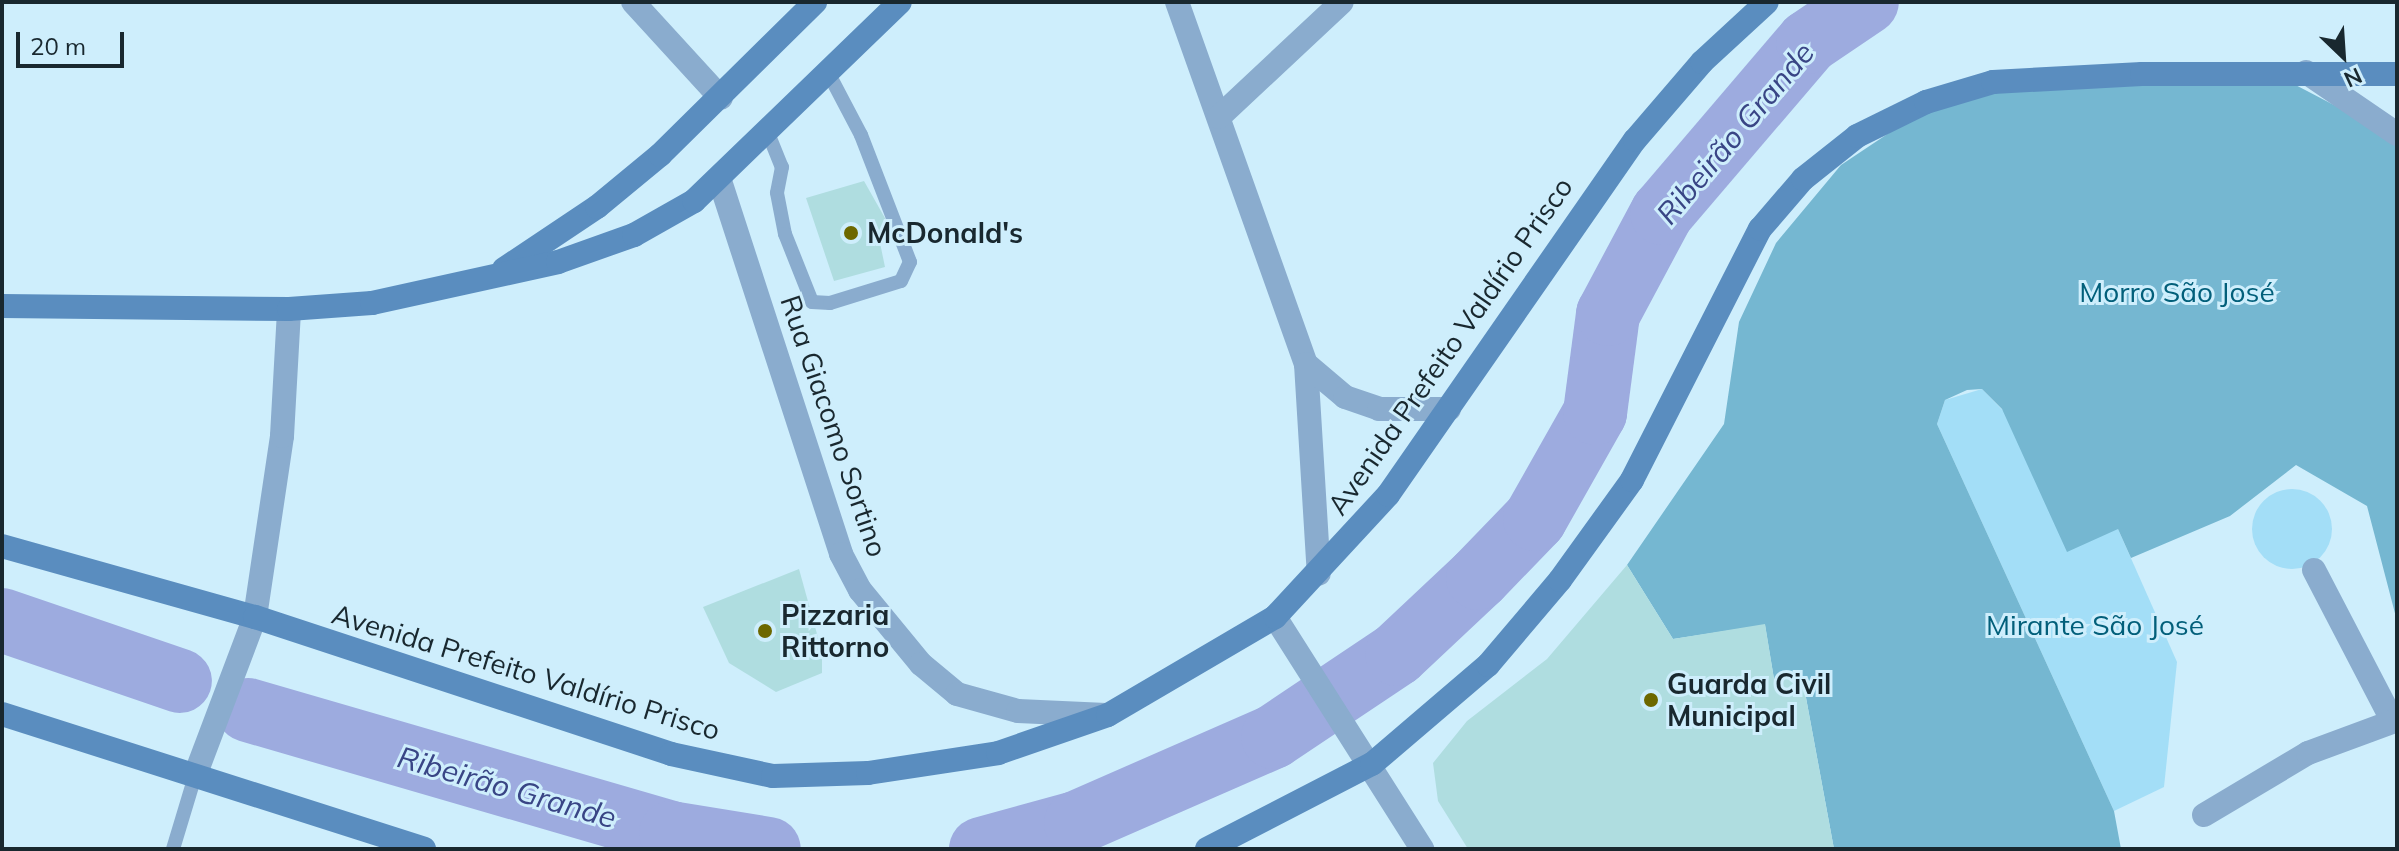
<!DOCTYPE html>
<meta charset="utf-8">
<style>
body{margin:0}
#map{position:relative;width:2399px;height:851px;overflow:hidden;background:#ceeefc;font-family:Mulish,sans-serif}
div>[style]{position:absolute}
.green>*{inset:0;background:#a3def7}
.round{border-radius:50%}
.forest>*{inset:0;background:#75b7d1}
.river>*{height:64px;margin:-32px;padding:0 32px;transform-origin:32px;border-radius:32px;background:#9dabdf}
.building>*{inset:0;background:#afdde0}
.lane>*{height:14px;margin:-7px;padding:0 7px;transform-origin:7px;border-radius:7px;background:#8aacce}
.street>*{height:24px;margin:-12px;padding:0 12px;transform-origin:12px;border-radius:12px;background:#8aacce}
.secondary>*{height:24px;margin:-12px;padding:0 12px;transform-origin:12px;border-radius:12px;background:#5a8dbf}
.dots>*{width:22px;height:22px;translate:-50% -50%;box-sizing:border-box;border:4px solid #ceeefc;border-radius:50%}
span{translate:-50% -50%;white-space:nowrap;text-align:center;line-height:1.15;-webkit-text-stroke:6px #ceeefc;paint-order:stroke}
.poi-label{font-size:28px;color:#19282f;font-weight:700}
.left{translate:0 -50%;text-align:left}
.park-label{font-size:28px;color:#025f7a}
.street-label{font-size:28px;color:#19282f}
.water-label{font-size:30px;color:#394585;font-style:italic}
.frame{position:absolute;inset:0;border:4px solid #19282f;pointer-events:none}
.north{position:absolute;left:2303px;top:16px;width:80px;height:80px;-webkit-text-stroke:6px #ceeefc;paint-order:stroke;rotate:155deg;font-size:22px;font-weight:700;line-height:32px;text-align:center;color:#19282f}
.north::after{content:'';display:block;margin:auto;width:28px;height:36px;background:#19282f;clip-path:polygon(50% 0,100% 100%,50% 72%,0 100%)}
.scale{position:absolute;left:16px;top:32px;width:108px;height:36px;box-sizing:border-box;border:4px solid #19282f;border-top:0;padding-left:10px;font-size:24px;line-height:28px;white-space:nowrap;color:#19282f;-webkit-text-stroke:6px #ceeefc;paint-order:stroke}
</style>
<div id="map">
<div class="green">
<div style="clip-path:polygon(1982px 389px,2118px 529px,2177px 662px,2164px 787px,2114px 811px,1937px 424px,1945px 400px)"></div>
<div class="round" style="left:2252px;top:489px;width:80px;height:80px"></div>
</div>
<div class="forest">
<div style="clip-path:polygon(2282px 78px,2397px 138px,2397px 621px,2367px 506px,2296px 465px,2230px 516px,2131px 558px,2118px 529px,2067px 552px,2002px 409px,1982px 389px,1967px 390px,1945px 400px,1937px 424px,2114px 811px,2121px 849px,1834px 849px,1802px 676px,1774px 679px,1765px 625px,1673px 639px,1627px 565px,1724px 424px,1739px 322px,1776px 243px,1841px 165px,1934px 103px,1988px 90px)"></div>
</div>
<div class="river">
<div style="left:2px;top:620px;width:188px;rotate:18.9deg"></div>
<div style="left:248px;top:710px;width:441px;rotate:16.2deg"></div>
<div style="left:671px;top:833px;width:99px;rotate:9.3deg"></div>
<div style="left:981px;top:849px;width:98px;rotate:-15.3deg"></div>
<div style="left:1076px;top:823px;width:215px;rotate:-23.6deg"></div>
<div style="left:1273px;top:737px;width:149px;rotate:-33.8deg"></div>
<div style="left:1397px;top:654px;width:111px;rotate:-43.2deg"></div>
<div style="left:1478px;top:578px;width:82px;rotate:-46deg"></div>
<div style="left:1535px;top:519px;width:122px;rotate:-60.5deg"></div>
<div style="left:1595px;top:413px;width:100px;rotate:-82.5deg"></div>
<div style="left:1608px;top:314px;width:115px;rotate:-61.9deg"></div>
<div style="left:1662px;top:213px;width:225px;rotate:-49.5deg"></div>
<div style="left:1808px;top:42px;width:71px;rotate:-34.1deg"></div>
</div>
<div class="building">
<div style="clip-path:polygon(864px 181px,890px 227px,879px 238px,885px 267px,834px 281px,806px 198px)"></div>
<div style="clip-path:polygon(1627px 565px,1673px 639px,1765px 624px,1774px 679px,1802px 676px,1834px 849px,1468px 849px,1438px 801px,1433px 763px,1467px 721px,1547px 659px)"></div>
<div style="clip-path:polygon(799px 569px,822px 652px,822px 673px,776px 692px,729px 663px,703px 607px)"></div>
</div>
<div class="lane">
<div style="left:768px;top:133px;width:37px;rotate:68deg"></div>
<div style="left:782px;top:167px;width:26px;rotate:101deg"></div>
<div style="left:777px;top:193px;width:42px;rotate:79deg"></div>
<div style="left:785px;top:234px;width:73px;rotate:68.3deg"></div>
<div style="left:812px;top:302px;width:18px;rotate:3deg"></div>
<div style="left:830px;top:303px;width:74px;rotate:-17.2deg"></div>
<div style="left:901px;top:281px;width:21px;rotate:-65deg"></div>
<div style="left:910px;top:262px;width:136px;rotate:-111.1deg"></div>
<div style="left:861px;top:135px;width:69px;rotate:-117.7deg"></div>
<div style="left:173px;top:849px;width:79px;rotate:-73.2deg"></div>
</div>
<div class="street">
<div style="left:633px;top:2px;width:130px;rotate:47.5deg"></div>
<div style="left:1177px;top:2px;width:384px;rotate:70.4deg"></div>
<div style="left:1306px;top:364px;width:210px;rotate:86.5deg"></div>
<div style="left:2306px;top:72px;width:110px;rotate:34.3deg"></div>
<div style="left:1219px;top:117px;width:168px;rotate:-43.1deg"></div>
<div style="left:720px;top:181px;width:392px;rotate:72deg"></div>
<div style="left:841px;top:554px;width:41px;rotate:62.2deg"></div>
<div style="left:860px;top:590px;width:96px;rotate:50.5deg"></div>
<div style="left:921px;top:664px;width:47px;rotate:39.8deg"></div>
<div style="left:957px;top:694px;width:63px;rotate:15.6deg"></div>
<div style="left:1018px;top:711px;width:88px;rotate:2.6deg"></div>
<div style="left:1306px;top:364px;width:51px;rotate:40.2deg"></div>
<div style="left:1345px;top:397px;width:36px;rotate:19deg"></div>
<div style="left:1379px;top:409px;width:70px"></div>
<div style="left:2314px;top:570px;width:169px;rotate:62.5deg"></div>
<div style="left:1275px;top:617px;width:275px;rotate:57.6deg"></div>
<div style="left:196px;top:773px;width:167px;rotate:-69.3deg"></div>
<div style="left:255px;top:617px;width:183px;rotate:-81.5deg"></div>
<div style="left:282px;top:436px;width:127px;rotate:-86.8deg"></div>
<div style="left:2204px;top:815px;width:121px;rotate:-30.8deg"></div>
<div style="left:2308px;top:753px;width:95px;rotate:-20.3deg"></div>
</div>
<div class="secondary">
<div style="left:504px;top:269px;width:112px;rotate:-33.7deg"></div>
<div style="left:597px;top:207px;width:82px;rotate:-39.5deg"></div>
<div style="left:660px;top:155px;width:218px;rotate:-44.6deg"></div>
<div style="left:2px;top:306px;width:287px;rotate:0.6deg"></div>
<div style="left:289px;top:309px;width:83px;rotate:-4.1deg"></div>
<div style="left:372px;top:303px;width:190px;rotate:-12.4deg"></div>
<div style="left:558px;top:262px;width:81px;rotate:-19.6deg"></div>
<div style="left:634px;top:235px;width:69px;rotate:-29.5deg"></div>
<div style="left:694px;top:201px;width:286px;rotate:-44deg"></div>
<div style="left:2px;top:546px;width:263px;rotate:15.7deg"></div>
<div style="left:255px;top:617px;width:438px;rotate:18.2deg"></div>
<div style="left:671px;top:754px;width:104px;rotate:12.2deg"></div>
<div style="left:773px;top:776px;width:95px;rotate:-1.8deg"></div>
<div style="left:868px;top:773px;width:132px;rotate:-8.7deg"></div>
<div style="left:998px;top:753px;width:116px;rotate:-19.1deg"></div>
<div style="left:1108px;top:715px;width:194px;rotate:-30.4deg"></div>
<div style="left:1275px;top:617px;width:166px;rotate:-47.2deg"></div>
<div style="left:1388px;top:495px;width:432px;rotate:-55.2deg"></div>
<div style="left:1635px;top:140px;width:103px;rotate:-49.3deg"></div>
<div style="left:1702px;top:62px;width:88px;rotate:-42.7deg"></div>
<div style="left:2px;top:714px;width:443px;rotate:17.7deg"></div>
<div style="left:1207px;top:849px;width:186px;rotate:-27.3deg"></div>
<div style="left:1372px;top:764px;width:153px;rotate:-40.5deg"></div>
<div style="left:1488px;top:665px;width:111px;rotate:-49.7deg"></div>
<div style="left:1560px;top:580px;width:123px;rotate:-54.2deg"></div>
<div style="left:1632px;top:480px;width:282px;rotate:-63deg"></div>
<div style="left:1760px;top:229px;width:66px;rotate:-49.3deg"></div>
<div style="left:1803px;top:179px;width:69px;rotate:-38.5deg"></div>
<div style="left:1857px;top:136px;width:77px;rotate:-26.2deg"></div>
<div style="left:1926px;top:102px;width:70px;rotate:-16.6deg"></div>
<div style="left:1993px;top:82px;width:149px;rotate:-3.1deg"></div>
<div style="left:2142px;top:74px;width:255px"></div>
</div>
<div class="dots">
<div style="left:851px;top:233px;background:#6d6800"></div>
<div style="left:765px;top:631px;background:#6d6800"></div>
<div style="left:1651px;top:700px;background:#6d6800"></div>
</div>
<div class="poi-label">
<span class="left" style="left:867px;top:233px">McDonald's</span>
<span class="left" style="left:781px;top:631px">Pizzaria<br>Rittorno</span>
<span class="left" style="left:1667px;top:700px">Guarda Civil<br>Municipal</span>
</div>
<div class="park-label">
<span style="left:2177px;top:292px">Morro São José</span>
<span style="left:2095px;top:625px">Mirante São José</span>
</div>
<div class="street-label">
<span style="left:1450px;top:346px;rotate:-55deg">Avenida Prefeito Valdírio Prisco</span>
<span style="left:834px;top:426px;rotate:71deg">Rua Giacomo Sortino</span>
<span style="left:526px;top:672px;rotate:17deg">Avenida Prefeito Valdírio Prisco</span>
</div>
<div class="water-label">
<span style="left:1735px;top:133px;rotate:-50deg">Ribeirão Grande</span>
<span style="left:507px;top:787px;rotate:16deg">Ribeirão Grande</span>
</div>
<div class="frame"></div>
<div class="north">N</div>
<div class="scale">20 m</div>
</div>
